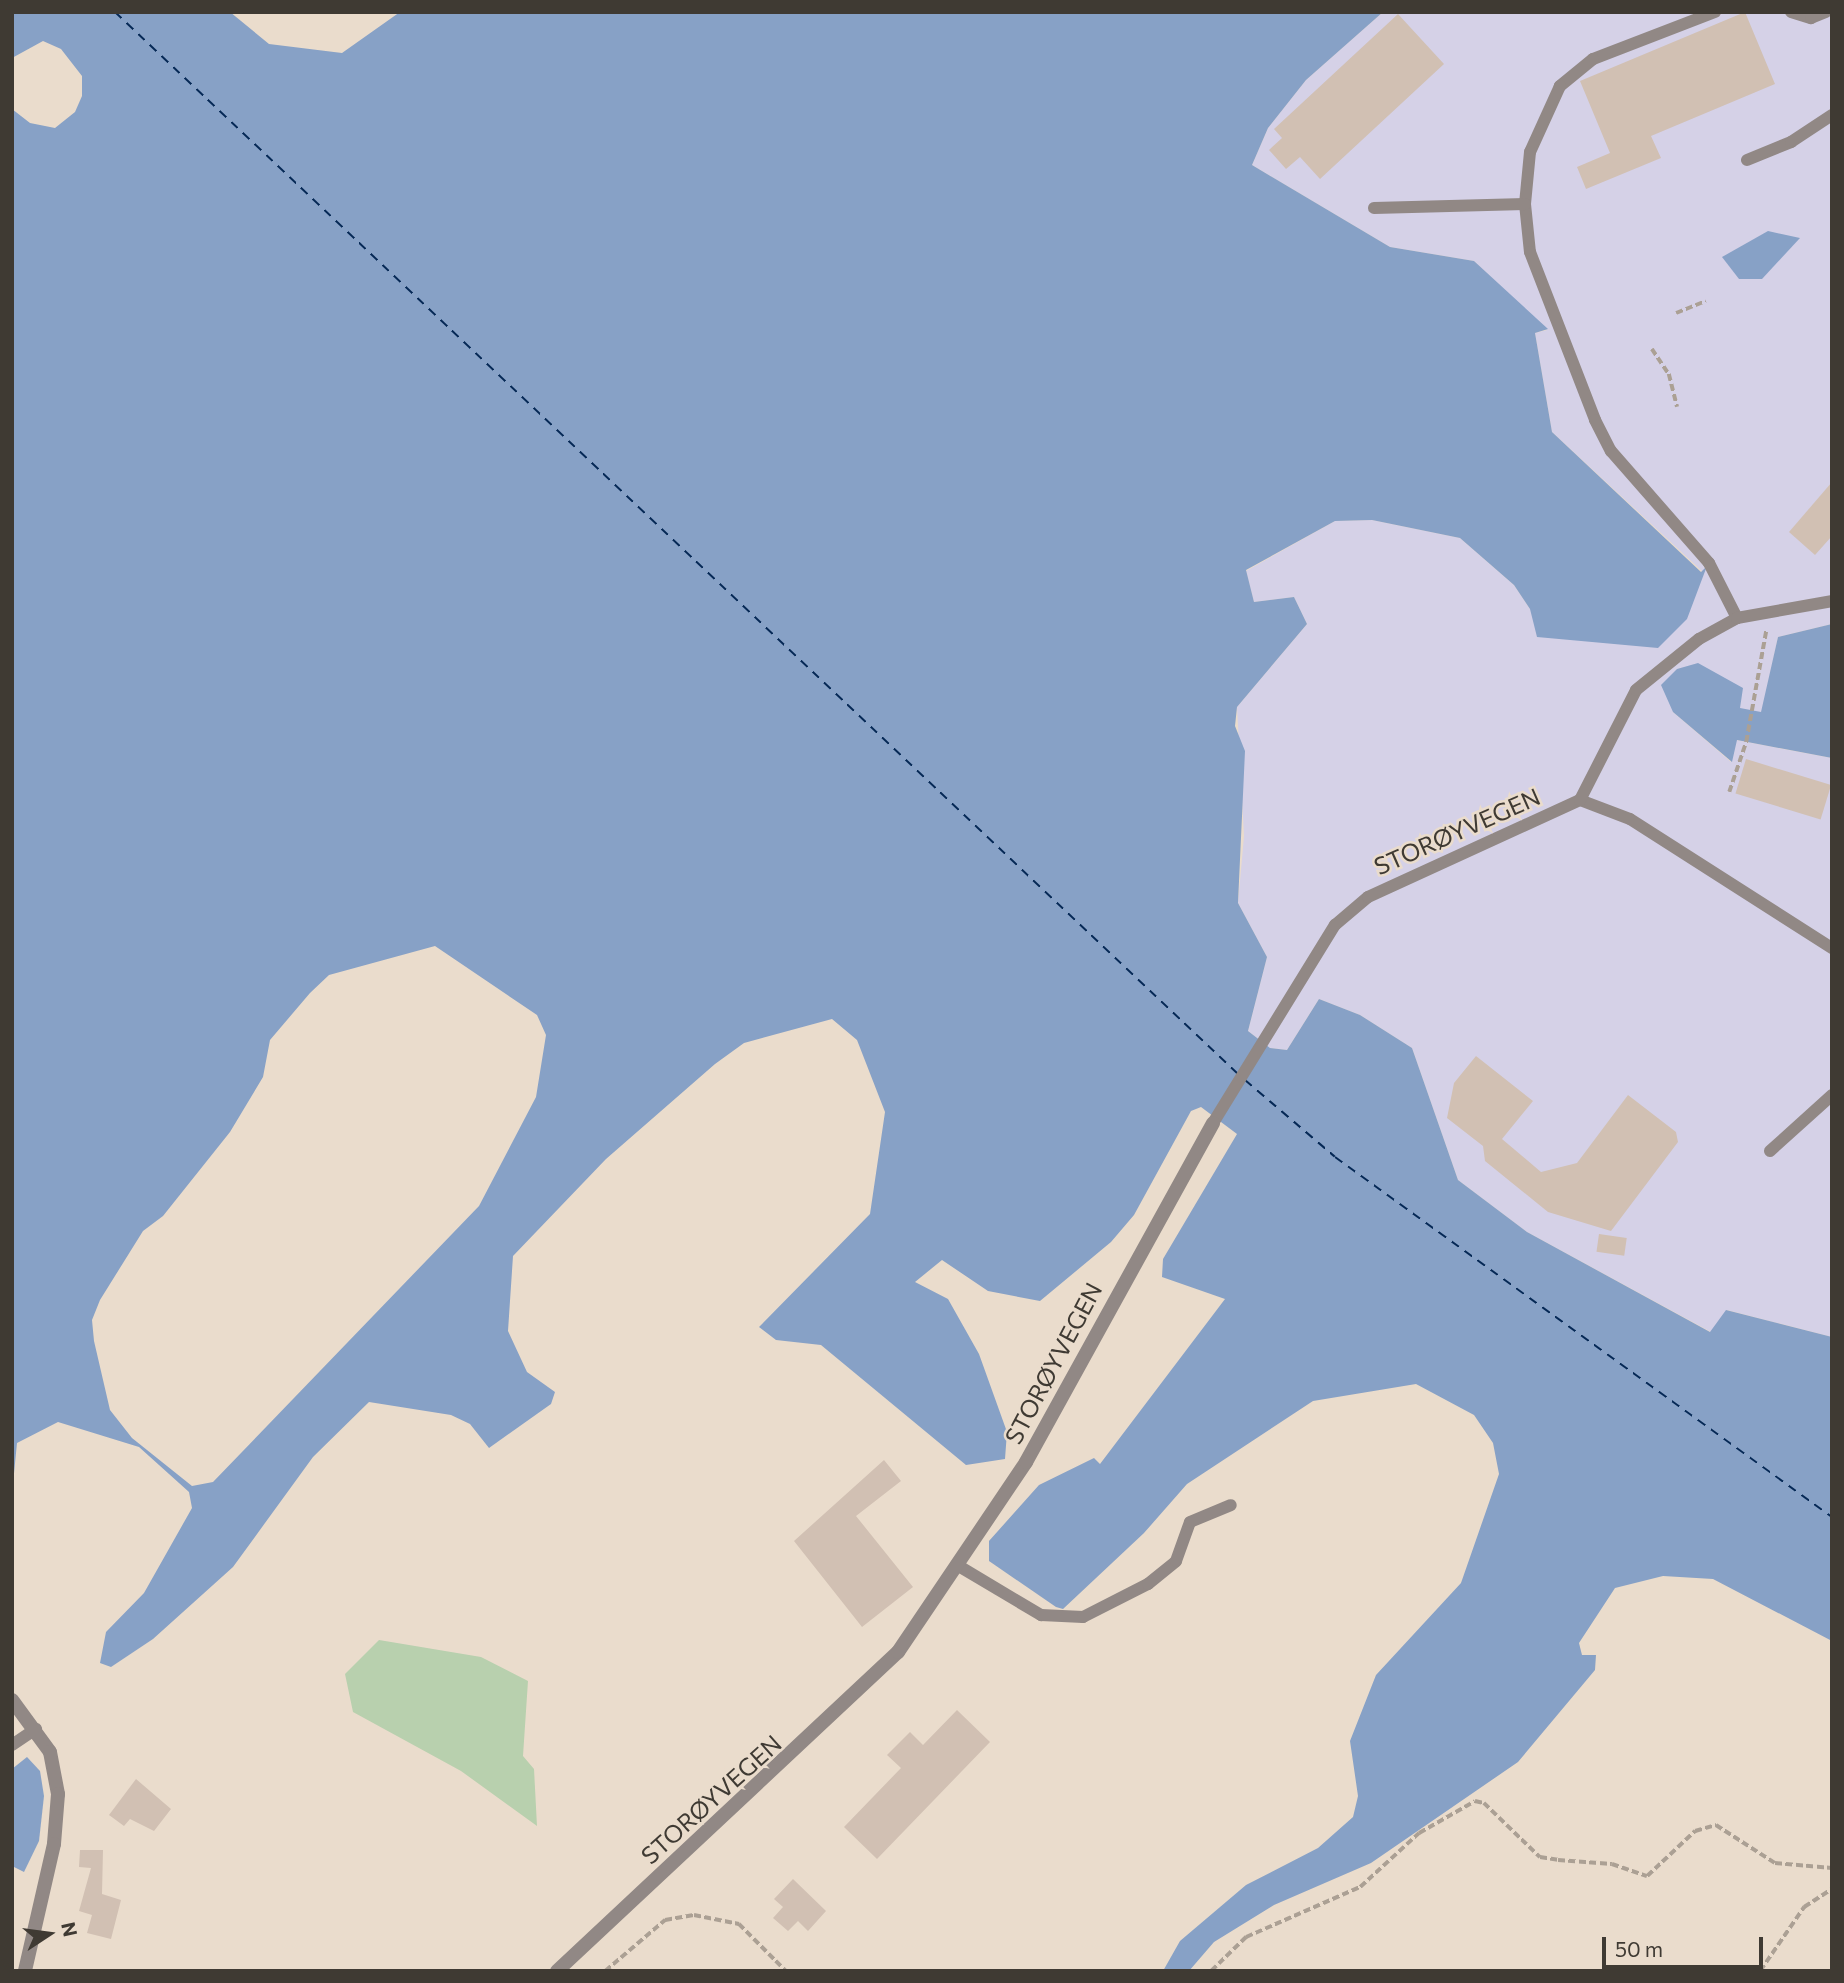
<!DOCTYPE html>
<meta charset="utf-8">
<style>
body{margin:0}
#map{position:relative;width:1844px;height:1983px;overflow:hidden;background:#eadccc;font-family:Commissioner,sans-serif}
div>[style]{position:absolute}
.industrial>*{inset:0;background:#d5d1e7}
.green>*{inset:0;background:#b8d0ae}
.water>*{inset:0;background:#87a1c6}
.ferry>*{height:2px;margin-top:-1px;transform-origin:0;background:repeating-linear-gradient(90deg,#052855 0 9px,transparent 0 16px)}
.building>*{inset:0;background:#d1c0b3;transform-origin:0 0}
.path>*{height:3.5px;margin-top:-1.75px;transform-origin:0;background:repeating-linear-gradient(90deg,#aba094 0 7px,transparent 0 10.5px)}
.lane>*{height:12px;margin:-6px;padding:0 6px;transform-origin:6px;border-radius:6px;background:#918885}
.street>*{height:14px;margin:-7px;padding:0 7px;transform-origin:7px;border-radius:7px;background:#918885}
span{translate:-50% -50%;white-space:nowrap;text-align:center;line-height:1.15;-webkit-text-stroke:5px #eadccc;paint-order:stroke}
.street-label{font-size:24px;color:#3f3a33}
.frame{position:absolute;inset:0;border:14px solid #3f3a33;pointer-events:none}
.north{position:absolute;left:14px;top:1899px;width:70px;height:70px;-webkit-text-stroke:5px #eadccc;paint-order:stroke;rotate:77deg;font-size:19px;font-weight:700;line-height:28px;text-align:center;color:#3f3a33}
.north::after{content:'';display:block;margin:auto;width:24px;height:32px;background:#3f3a33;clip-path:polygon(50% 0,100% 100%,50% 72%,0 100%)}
.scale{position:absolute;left:1602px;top:1937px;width:161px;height:32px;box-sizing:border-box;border:4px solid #3f3a33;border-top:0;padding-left:9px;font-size:21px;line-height:24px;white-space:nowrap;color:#3f3a33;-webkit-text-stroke:5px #eadccc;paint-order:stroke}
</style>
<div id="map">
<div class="industrial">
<div style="clip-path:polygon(1383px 12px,1832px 12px,1832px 624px,1778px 637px,1762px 712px,1673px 712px,1731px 762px,1736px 740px,1832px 758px,1832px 1337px,1727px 1310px,1711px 1332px,1527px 1232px,1458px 1180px,1412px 1048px,1360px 1015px,1319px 999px,1287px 1050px,1270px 1048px,1248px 1031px,1267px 957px,1238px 903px,1244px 836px,1237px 707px,1307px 624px,1294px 597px,1254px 602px,1246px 571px,1335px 521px,1372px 520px,1460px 538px,1514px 585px,1530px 609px,1700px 576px,1703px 572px,1552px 432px,1535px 333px,1547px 330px,1474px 261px,1390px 247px,1252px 165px,1268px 128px,1306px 80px)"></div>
</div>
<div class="green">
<div style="clip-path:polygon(379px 1640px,481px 1657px,528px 1681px,523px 1756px,534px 1769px,537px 1826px,461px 1771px,353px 1712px,345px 1674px)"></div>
</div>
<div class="water">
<div style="clip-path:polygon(evenodd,12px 12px,230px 12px,269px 44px,342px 53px,400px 12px,1383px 12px,1306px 80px,1268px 128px,1252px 165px,1390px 247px,1474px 261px,1548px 329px,1535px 333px,1552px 432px,1701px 572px,1707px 566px,1687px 619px,1658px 648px,1537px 637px,1530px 609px,1514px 585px,1460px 538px,1372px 520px,1335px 521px,1246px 570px,1254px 602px,1294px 597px,1307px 624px,1237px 707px,1235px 726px,1245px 751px,1238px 903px,1267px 957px,1248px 1031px,1270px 1048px,1287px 1050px,1319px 999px,1360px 1015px,1412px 1048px,1458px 1180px,1527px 1232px,1710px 1332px,1726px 1310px,1832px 1337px,1832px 1641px,1713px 1579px,1663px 1576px,1615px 1588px,1579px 1643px,1582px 1655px,1596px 1655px,1595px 1670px,1518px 1762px,1371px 1863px,1274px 1905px,1214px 1942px,1189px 1971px,1163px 1971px,1180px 1941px,1246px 1885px,1318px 1848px,1353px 1817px,1358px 1796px,1350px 1741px,1376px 1675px,1461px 1583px,1499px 1474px,1493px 1443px,1474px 1415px,1416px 1384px,1313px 1401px,1187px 1484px,1144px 1533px,1063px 1609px,1056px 1607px,989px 1561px,989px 1541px,1039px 1485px,1094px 1458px,1100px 1464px,1225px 1299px,1162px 1277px,1163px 1259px,1237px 1134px,1201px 1107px,1191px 1111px,1134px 1215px,1111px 1242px,1040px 1301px,988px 1291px,942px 1260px,915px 1282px,948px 1299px,979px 1354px,1007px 1432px,1005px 1459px,966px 1465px,821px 1345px,776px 1340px,759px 1327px,870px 1214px,885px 1112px,857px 1040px,832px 1019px,744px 1043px,715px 1064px,606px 1159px,513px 1256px,508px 1331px,527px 1372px,555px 1392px,551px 1404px,489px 1448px,470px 1424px,451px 1415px,369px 1402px,313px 1457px,233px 1567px,153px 1639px,111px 1667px,100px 1663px,106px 1632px,144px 1593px,192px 1508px,189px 1492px,139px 1447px,58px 1422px,17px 1443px,12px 1494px,12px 109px,30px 123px,55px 128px,75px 112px,82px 96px,82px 76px,61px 49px,43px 41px,12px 58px,12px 12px,435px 946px,537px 1015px,546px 1035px,536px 1097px,479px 1206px,213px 1482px,192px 1486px,132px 1438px,110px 1410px,94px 1341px,92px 1320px,100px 1300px,143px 1231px,163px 1216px,230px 1132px,263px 1077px,270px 1040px,310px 993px,329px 975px,435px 946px)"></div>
<div style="clip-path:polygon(1768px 231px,1800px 238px,1762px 279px,1739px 279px,1722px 257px)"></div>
<div style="clip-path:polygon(1832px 624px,1832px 758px,1737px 740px,1732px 762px,1673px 712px,1661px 685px,1677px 669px,1698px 663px,1743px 688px,1740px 708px,1761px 712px,1778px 637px)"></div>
<div style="clip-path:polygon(27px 1757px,40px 1771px,44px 1796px,39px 1841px,24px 1872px,12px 1866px,12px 1769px)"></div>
</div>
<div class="ferry">
<div style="left:115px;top:12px;width:1546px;rotate:43.4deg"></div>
<div style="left:1245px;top:1080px;width:118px;rotate:40.5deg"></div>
<div style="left:1335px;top:1157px;width:614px;rotate:35.92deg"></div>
</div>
<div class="building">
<div style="clip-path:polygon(1745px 12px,1775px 84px,1651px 136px,1661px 158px,1586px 189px,1577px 167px,1610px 153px,1580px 81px)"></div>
<div style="clip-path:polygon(1398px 14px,1444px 64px,1320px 179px,1300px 157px,1286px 169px,1269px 150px,1282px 138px,1274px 129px)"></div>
<div style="clip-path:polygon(1832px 482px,1832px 536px,1815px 555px,1789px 532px)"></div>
<div style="left:1746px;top:759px;width:89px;height:36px;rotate:17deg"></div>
<div style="clip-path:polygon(1476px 1056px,1533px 1101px,1502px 1139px,1541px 1172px,1577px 1163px,1628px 1095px,1676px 1132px,1678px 1142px,1611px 1231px,1548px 1212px,1485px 1161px,1483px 1146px,1447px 1118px,1454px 1083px)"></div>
<div style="left:1599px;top:1234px;width:28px;height:18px;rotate:8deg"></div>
<div style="clip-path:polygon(884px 1460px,901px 1481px,856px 1516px,913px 1587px,862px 1627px,794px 1541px)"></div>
<div style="clip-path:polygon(957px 1710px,990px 1742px,877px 1859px,844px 1827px,901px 1768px,887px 1755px,910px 1732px,923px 1745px)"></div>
<div style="clip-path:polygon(136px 1779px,171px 1809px,154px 1831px,130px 1819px,124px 1826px,109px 1815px)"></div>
<div style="clip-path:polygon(80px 1850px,103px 1850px,102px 1894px,121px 1900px,111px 1939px,87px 1933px,92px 1915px,79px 1911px,91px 1868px,79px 1867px)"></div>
<div style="clip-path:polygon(793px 1879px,826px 1911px,808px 1931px,798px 1921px,788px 1931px,773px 1918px,783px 1907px,774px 1899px)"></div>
</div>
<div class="path">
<div style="left:1676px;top:313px;width:32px;rotate:-22deg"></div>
<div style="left:1652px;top:349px;width:30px;rotate:56deg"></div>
<div style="left:1669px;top:374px;width:34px;rotate:76deg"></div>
<div style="left:1729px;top:792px;width:53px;rotate:-71.2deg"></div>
<div style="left:1746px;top:742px;width:113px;rotate:-79.8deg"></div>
<div style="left:605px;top:1971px;width:79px;rotate:-40.4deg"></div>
<div style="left:665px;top:1920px;width:29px;rotate:-10deg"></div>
<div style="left:694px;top:1915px;width:46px;rotate:11.3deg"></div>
<div style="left:739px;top:1924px;width:66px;rotate:45deg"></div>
<div style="left:1211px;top:1971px;width:49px;rotate:-44.2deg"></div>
<div style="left:1246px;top:1937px;width:124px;rotate:-23.7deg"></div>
<div style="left:1360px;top:1887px;width:80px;rotate:-42.5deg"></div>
<div style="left:1419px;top:1833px;width:64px;rotate:-29.7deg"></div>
<div style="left:1475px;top:1801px;width:9px;rotate:13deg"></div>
<div style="left:1484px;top:1803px;width:78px;rotate:44deg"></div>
<div style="left:1540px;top:1857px;width:18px;rotate:9deg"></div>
<div style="left:1558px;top:1860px;width:54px;rotate:4.2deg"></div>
<div style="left:1612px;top:1864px;width:37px;rotate:19deg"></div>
<div style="left:1647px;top:1876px;width:66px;rotate:-43.2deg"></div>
<div style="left:1695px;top:1831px;width:22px;rotate:-16deg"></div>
<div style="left:1716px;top:1825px;width:70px;rotate:32.8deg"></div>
<div style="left:1775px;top:1863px;width:57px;rotate:5deg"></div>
<div style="left:1760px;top:1971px;width:78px;rotate:-55.5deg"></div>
<div style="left:1804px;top:1907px;width:33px;rotate:-33deg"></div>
</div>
<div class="lane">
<div style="left:1715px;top:12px;width:131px;rotate:158.9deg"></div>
<div style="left:1593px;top:59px;width:43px;rotate:140.7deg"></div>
<div style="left:1560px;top:86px;width:72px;rotate:114.4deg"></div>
<div style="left:1530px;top:152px;width:52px;rotate:95.5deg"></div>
<div style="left:1525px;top:204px;width:48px;rotate:84.1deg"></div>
<div style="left:1530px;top:252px;width:180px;rotate:68.8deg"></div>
<div style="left:1595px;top:420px;width:35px;rotate:63deg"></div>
<div style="left:1611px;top:451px;width:149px;rotate:48.8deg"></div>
<div style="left:1709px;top:563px;width:62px;rotate:63deg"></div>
<div style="left:1791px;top:12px;width:21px;rotate:17deg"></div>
<div style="left:1811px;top:18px;width:16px;rotate:-22deg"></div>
<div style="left:1747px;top:160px;width:48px;rotate:-22.2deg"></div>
<div style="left:1791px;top:142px;width:49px;rotate:-33.4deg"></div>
<div style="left:1374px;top:208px;width:151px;rotate:-1.5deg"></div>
<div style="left:1580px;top:800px;width:53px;rotate:20.8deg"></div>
<div style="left:1630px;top:819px;width:240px;rotate:32.6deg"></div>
<div style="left:1213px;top:1123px;width:233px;rotate:-58.4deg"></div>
<div style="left:1335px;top:925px;width:43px;rotate:-40.3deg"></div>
<div style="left:1368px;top:897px;width:233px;rotate:-24.6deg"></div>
<div style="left:1580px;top:800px;width:123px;rotate:-63deg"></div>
<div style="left:1636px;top:690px;width:81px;rotate:-39deg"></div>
<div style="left:1699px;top:639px;width:43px;rotate:-28.9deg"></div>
<div style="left:1737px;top:618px;width:97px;rotate:-10.1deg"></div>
<div style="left:1770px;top:1151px;width:84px;rotate:-42.1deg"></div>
<div style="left:957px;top:1565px;width:98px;rotate:30.8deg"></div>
<div style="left:1041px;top:1615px;width:42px;rotate:2.7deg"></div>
<div style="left:1083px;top:1617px;width:73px;rotate:-26.9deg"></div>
<div style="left:1148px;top:1584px;width:36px;rotate:-39deg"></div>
<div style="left:1176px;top:1561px;width:41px;rotate:-70.3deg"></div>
<div style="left:1190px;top:1522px;width:44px;rotate:-22.5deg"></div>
<div style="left:12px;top:1745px;width:29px;rotate:-34deg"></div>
</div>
<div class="street">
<div style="left:12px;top:1700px;width:64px;rotate:53.8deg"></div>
<div style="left:50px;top:1752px;width:43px;rotate:79.2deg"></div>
<div style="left:58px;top:1794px;width:50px;rotate:94.6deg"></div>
<div style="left:54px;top:1844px;width:130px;rotate:102.9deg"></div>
<div style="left:557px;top:1971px;width:467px;rotate:-43.1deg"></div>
<div style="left:898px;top:1652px;width:229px;rotate:-56deg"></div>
<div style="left:1026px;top:1462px;width:387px;rotate:-61.1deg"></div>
</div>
<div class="street-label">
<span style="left:1457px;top:831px;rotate:-24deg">STORØYVEGEN</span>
<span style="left:1053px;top:1363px;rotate:-62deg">STORØYVEGEN</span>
<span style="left:711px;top:1799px;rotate:-42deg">STORØYVEGEN</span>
</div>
<div class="frame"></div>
<div class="north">N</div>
<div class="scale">50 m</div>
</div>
